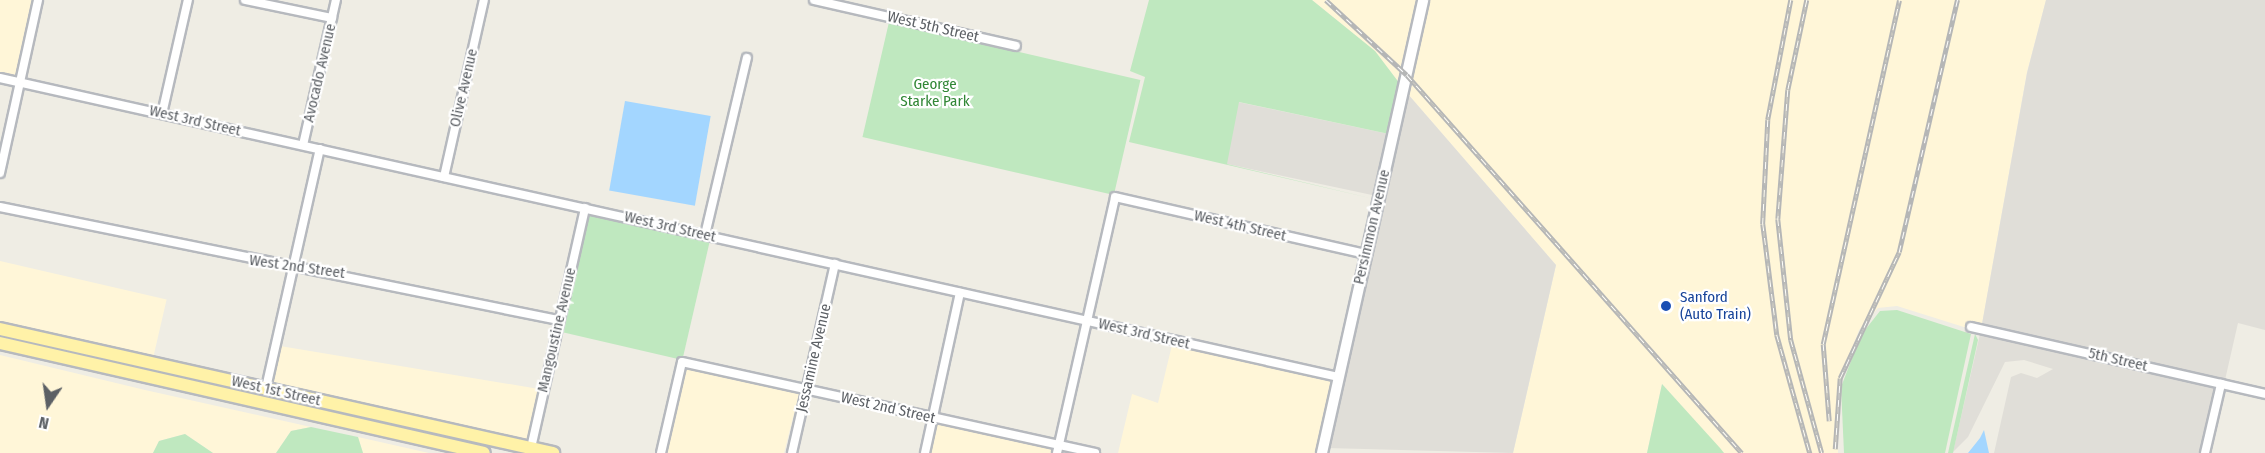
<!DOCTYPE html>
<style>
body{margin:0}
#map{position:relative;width:2265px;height:453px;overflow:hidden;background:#efede4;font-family:"Fira Sans Condensed",sans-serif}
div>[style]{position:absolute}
.commercial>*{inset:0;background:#fff6d8;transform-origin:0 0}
.industrial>*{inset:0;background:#e0ded8;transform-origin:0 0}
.green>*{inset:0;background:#bfe8bf;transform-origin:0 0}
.water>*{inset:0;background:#a3d6ff;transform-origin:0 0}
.roads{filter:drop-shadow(2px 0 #b6b9be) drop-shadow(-2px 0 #b6b9be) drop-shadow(0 2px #b6b9be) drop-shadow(0 -2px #b6b9be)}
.minor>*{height:8px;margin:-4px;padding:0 4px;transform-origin:4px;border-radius:4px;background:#fff}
.tertiary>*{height:10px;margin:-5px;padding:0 5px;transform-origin:5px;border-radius:5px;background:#fff}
.primary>*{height:12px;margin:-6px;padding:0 6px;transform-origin:6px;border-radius:6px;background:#fff2a8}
.rail>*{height:4.5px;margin-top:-2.25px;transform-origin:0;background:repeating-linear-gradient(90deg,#fff 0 7px,#b5b6b6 0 14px);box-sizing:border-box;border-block:2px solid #b5b6b6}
.dots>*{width:16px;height:16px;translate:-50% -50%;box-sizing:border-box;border:3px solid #fff;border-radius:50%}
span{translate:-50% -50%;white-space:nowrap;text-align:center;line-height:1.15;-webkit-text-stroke:4.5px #fff;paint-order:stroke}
.street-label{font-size:15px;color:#5c6065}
.park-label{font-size:15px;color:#318736}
.transit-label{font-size:15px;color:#164399}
.left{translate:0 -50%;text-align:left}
.north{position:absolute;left:18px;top:375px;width:60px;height:60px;-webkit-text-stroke:4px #fff;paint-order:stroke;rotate:193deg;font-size:16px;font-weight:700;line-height:24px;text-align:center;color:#5c6065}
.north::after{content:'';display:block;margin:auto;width:21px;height:27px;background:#5c6065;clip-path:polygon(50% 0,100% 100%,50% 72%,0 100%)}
</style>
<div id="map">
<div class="commercial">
<div style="clip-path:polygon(0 0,32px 0,15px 77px,0 73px)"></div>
<div style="clip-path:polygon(1312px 0,1419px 0,1400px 84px,1375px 51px)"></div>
<div style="clip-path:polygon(1428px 0,2046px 0,2027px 72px,1982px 324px,1968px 321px,1967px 328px,1897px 306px,1878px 308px,1859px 330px,1838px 386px,1838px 453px,1724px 453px,1662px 384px,1647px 453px,1513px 453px,1556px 265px,1407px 93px)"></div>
<div style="left:0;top:261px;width:171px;height:63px;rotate:13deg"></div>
<div style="clip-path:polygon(1172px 345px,1334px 381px,1317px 453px,1118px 453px,1132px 394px,1158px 403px)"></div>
<div style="clip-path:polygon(280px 346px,539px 389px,528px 441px,271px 384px)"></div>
<div style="clip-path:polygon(0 355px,145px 390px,311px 427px,291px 431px,276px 453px,213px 453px,185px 434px,159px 441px,153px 453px,0 453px)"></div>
<div style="clip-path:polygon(685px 368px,799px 394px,784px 453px,665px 453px)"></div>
<div style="clip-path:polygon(936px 424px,1053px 449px,1052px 453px,929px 453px)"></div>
<div style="clip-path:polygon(358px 437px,420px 451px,429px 453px,363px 453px)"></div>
</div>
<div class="industrial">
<div style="clip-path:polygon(2046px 0,2265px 0,2265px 330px,2238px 323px,2225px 380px,1982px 324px,2027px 73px)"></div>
<div style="clip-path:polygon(1407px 93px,1556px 265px,1513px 453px,1327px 448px)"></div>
<div style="left:1238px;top:102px;width:154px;height:63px;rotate:12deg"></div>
<div style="clip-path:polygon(1980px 334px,2216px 387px,2201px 453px,1994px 453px,2011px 377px,2021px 373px,2037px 378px,2053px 369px,2024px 360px,2005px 362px,1968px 437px,1953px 452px)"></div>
</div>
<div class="green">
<div style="clip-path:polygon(1149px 0,1312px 0,1375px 51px,1400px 84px,1389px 134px,1239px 102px,1227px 164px,1374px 199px,1129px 142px,1145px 77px,1130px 71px)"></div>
<div style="left:889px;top:22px;width:258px;height:118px;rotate:13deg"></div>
<div style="left:588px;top:213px;width:125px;height:122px;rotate:13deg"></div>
<div style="clip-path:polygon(1897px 310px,1971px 334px,1945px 453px,1844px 453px,1841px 387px,1861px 335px,1880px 311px)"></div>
<div style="clip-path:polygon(1975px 334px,1978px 340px,1953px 453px,1948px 453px)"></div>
<div style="clip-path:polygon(1662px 384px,1720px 448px,1724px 453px,1647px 453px)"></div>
<div style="clip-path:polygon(311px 427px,358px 437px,363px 453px,276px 453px,291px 431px)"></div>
<div style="clip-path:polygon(185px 434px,213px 453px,153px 453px,159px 441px)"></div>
</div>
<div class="water">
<div style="left:625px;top:101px;width:87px;height:91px;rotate:10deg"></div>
<div style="clip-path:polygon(1984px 430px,1989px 453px,1968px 453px,1980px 438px)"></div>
</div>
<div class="roads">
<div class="minor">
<div style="left:245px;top:0;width:89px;rotate:11.7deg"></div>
<div style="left:814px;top:0;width:207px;rotate:12.8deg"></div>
<div style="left:0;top:78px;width:1372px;rotate:12.59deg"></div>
<div style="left:162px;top:114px;width:117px;rotate:-77.2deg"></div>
<div style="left:303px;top:145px;width:149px;rotate:-77.2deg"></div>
<div style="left:0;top:173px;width:177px;rotate:-77.6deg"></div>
<div style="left:444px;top:177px;width:181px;rotate:-77.3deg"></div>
<div style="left:0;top:207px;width:569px;rotate:11.45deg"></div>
<div style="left:705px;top:235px;width:182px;rotate:-76.7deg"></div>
<div style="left:1971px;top:327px;width:302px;rotate:12.8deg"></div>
<div style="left:266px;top:388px;width:245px;rotate:-77.3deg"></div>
<div style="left:531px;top:448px;width:246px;rotate:-77.3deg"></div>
<div style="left:661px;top:453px;width:93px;rotate:-77deg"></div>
<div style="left:682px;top:362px;width:423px;rotate:12.4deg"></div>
<div style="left:792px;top:453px;width:194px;rotate:-77.2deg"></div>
<div style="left:925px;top:453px;width:164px;rotate:-77.7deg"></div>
<div style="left:1057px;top:453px;width:262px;rotate:-77.2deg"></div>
<div style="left:1115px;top:197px;width:257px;rotate:12.8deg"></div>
<div style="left:2205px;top:453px;width:71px;rotate:-76.9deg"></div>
</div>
<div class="tertiary">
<div style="left:1322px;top:453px;width:464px;rotate:-77.4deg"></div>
</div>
<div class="primary">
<div style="left:0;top:329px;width:567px;rotate:12.64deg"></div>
<div style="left:0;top:343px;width:496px;rotate:12.8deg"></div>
</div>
</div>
<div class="rail">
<div style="left:1326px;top:0;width:110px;rotate:42.8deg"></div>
<div style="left:1407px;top:75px;width:505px;rotate:48.45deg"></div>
<div style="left:1791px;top:0;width:122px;rotate:100.9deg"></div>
<div style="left:1768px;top:120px;width:104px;rotate:92.8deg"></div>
<div style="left:1763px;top:224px;width:112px;rotate:82.8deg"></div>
<div style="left:1777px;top:335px;width:123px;rotate:74.4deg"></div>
<div style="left:1807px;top:0;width:92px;rotate:101.9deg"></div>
<div style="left:1788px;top:90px;width:129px;rotate:94.4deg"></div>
<div style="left:1778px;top:219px;width:122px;rotate:83.9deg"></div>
<div style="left:1791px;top:340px;width:117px;rotate:74.7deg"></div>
<div style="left:1829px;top:421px;width:77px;rotate:-94.5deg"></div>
<div style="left:1823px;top:344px;width:352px;rotate:-77.5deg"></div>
<div style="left:1835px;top:449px;width:71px;rotate:-86deg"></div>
<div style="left:1840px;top:378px;width:139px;rotate:-64.9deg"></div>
<div style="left:1899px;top:252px;width:259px;rotate:-77deg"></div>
</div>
<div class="dots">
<div style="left:1666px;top:306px;background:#1a4fb4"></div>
</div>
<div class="street-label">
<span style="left:933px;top:27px;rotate:13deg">West 5th Street</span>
<span style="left:320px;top:73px;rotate:-77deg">Avocado Avenue</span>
<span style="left:464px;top:88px;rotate:-77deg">Olive Avenue</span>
<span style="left:195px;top:121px;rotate:13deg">West 3rd Street</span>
<span style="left:1240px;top:226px;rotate:13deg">West 4th Street</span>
<span style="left:670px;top:227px;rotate:13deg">West 3rd Street</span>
<span style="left:1372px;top:227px;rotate:-77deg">Persimmon Avenue</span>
<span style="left:297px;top:267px;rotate:8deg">West 2nd Street</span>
<span style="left:557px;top:330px;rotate:-77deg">Mangoustine Avenue</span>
<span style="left:1144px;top:334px;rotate:13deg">West 3rd Street</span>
<span style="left:814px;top:358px;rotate:-77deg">Jessamine Avenue</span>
<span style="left:2118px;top:360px;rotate:13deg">5th Street</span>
<span style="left:276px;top:391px;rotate:13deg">West 1st Street</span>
<span style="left:888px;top:408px;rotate:13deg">West 2nd Street</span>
</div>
<div class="park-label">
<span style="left:935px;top:93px">George<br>Starke Park</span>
</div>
<div class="transit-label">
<span class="left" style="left:1680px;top:306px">Sanford<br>(Auto Train)</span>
</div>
<div class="north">N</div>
</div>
